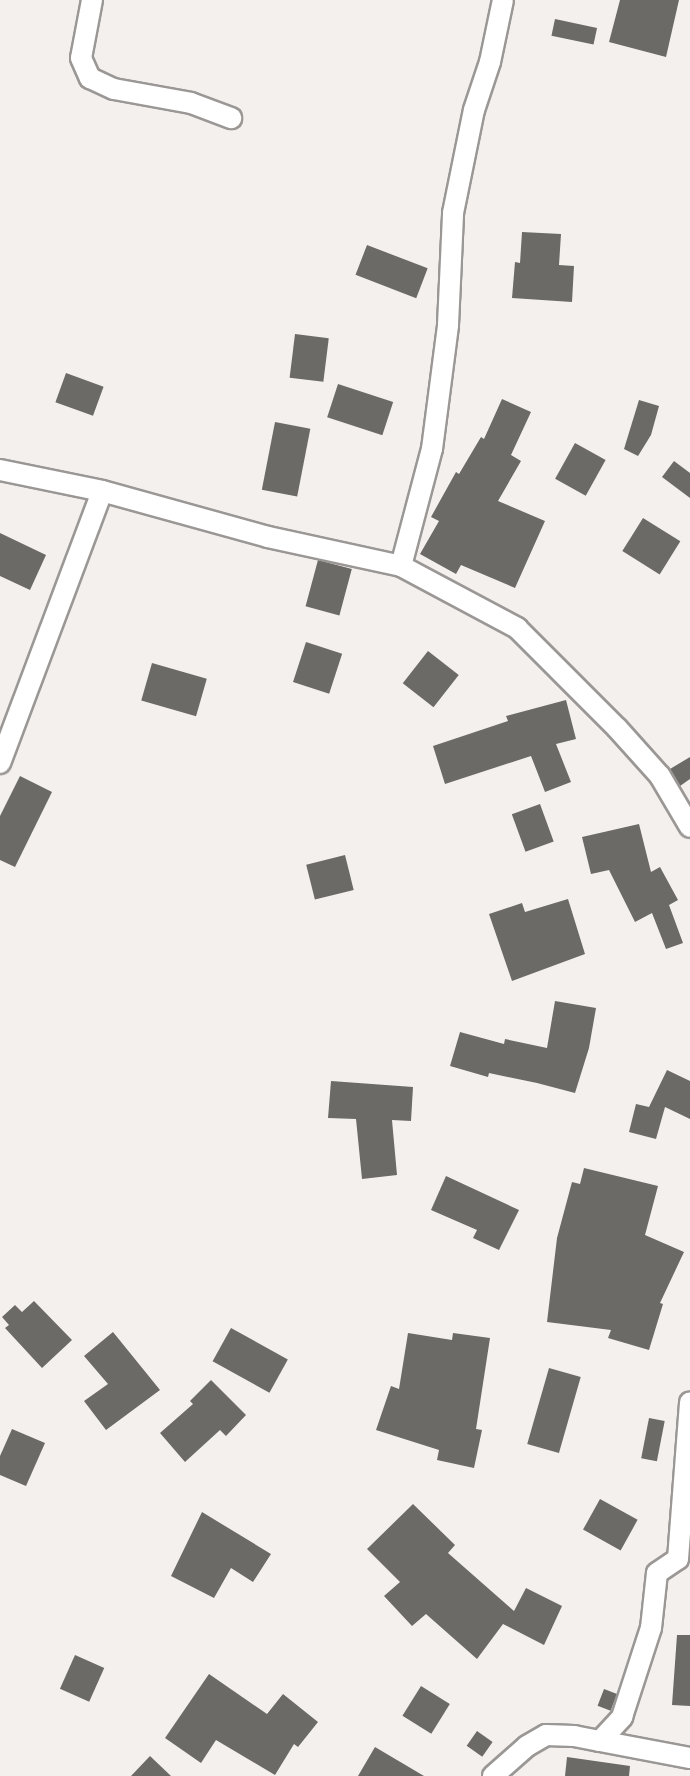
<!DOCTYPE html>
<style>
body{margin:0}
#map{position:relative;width:690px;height:1776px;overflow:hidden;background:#f4f0ee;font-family:"Space Grotesk",sans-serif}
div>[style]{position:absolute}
.building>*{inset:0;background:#6b6a67;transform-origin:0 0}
.roads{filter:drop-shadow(2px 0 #9a9795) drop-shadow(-2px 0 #9a9795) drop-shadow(0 2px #9a9795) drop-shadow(0 -2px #9a9795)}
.street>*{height:20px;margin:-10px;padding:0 10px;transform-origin:10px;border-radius:10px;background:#fff}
span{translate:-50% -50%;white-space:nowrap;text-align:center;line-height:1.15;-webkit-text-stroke:4.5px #fff;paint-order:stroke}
</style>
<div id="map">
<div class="building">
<div style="clip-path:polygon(620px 0,679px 0,666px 57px,609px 42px)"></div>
<div style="left:555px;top:19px;width:43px;height:17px;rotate:12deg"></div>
<div style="clip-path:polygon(522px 232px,561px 234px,559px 265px,574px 266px,572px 302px,512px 298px,515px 262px,520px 263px)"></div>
<div style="left:367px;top:245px;width:65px;height:32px;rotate:21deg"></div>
<div style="left:295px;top:334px;width:34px;height:44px;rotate:7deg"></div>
<div style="left:66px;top:373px;width:40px;height:31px;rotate:20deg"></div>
<div style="left:338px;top:384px;width:58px;height:35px;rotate:18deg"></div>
<div style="clip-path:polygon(502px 399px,531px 412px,511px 455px,521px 461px,498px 501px,545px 521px,515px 588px,461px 565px,456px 574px,420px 554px,439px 521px,431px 517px,456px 472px,459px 474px,481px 437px,484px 439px)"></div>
<div style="clip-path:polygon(639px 400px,659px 406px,651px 435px,638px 456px,624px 449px)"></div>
<div style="left:275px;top:422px;width:36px;height:69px;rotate:11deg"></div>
<div style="left:575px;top:443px;width:35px;height:41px;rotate:29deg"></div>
<div style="clip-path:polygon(674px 461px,690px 473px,690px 498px,662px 477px)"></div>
<div style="left:643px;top:518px;width:44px;height:39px;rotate:32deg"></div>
<div style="clip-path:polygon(0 533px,46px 555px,30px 590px,0 576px)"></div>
<div style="left:318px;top:560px;width:35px;height:48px;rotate:15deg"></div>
<div style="left:306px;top:642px;width:38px;height:42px;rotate:18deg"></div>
<div style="left:428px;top:651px;width:39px;height:41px;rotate:38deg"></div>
<div style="left:152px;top:663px;width:57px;height:39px;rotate:16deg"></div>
<div style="clip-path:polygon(566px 700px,576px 739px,556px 744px,571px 782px,545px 792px,531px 756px,445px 784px,433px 746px,508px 721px,506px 716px)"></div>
<div style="clip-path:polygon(690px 757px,690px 779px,680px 786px,670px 769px)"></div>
<div style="clip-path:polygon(20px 776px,52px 792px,15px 867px,0 860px,0 816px)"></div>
<div style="left:540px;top:804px;width:40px;height:30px;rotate:70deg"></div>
<div style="clip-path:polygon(639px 824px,651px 872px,660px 867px,678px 900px,669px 905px,683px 943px,666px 949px,652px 913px,635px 922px,609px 870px,591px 874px,582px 837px)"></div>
<div style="left:345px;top:855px;width:36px;height:40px;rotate:76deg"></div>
<div style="clip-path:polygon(568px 899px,585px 954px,512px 981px,489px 914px,522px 903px,525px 912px)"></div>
<div style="clip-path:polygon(555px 1001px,596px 1008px,589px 1048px,575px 1093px,537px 1083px,489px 1073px,488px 1077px,450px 1066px,460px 1032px,504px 1044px,505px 1039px,547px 1048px)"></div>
<div style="clip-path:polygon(667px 1070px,690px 1081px,690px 1119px,665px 1107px,656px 1139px,629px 1132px,636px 1104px,649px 1107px)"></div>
<div style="clip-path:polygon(331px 1081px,413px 1087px,411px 1121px,392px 1120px,397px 1175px,362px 1179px,356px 1119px,328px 1118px)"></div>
<div style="clip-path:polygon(584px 1168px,658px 1186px,645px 1235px,684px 1252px,660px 1303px,663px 1304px,649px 1350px,608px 1338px,611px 1330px,547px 1322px,557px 1238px,572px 1182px,580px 1184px)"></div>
<div style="clip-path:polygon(446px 1176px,519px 1210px,499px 1250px,473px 1238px,477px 1230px,431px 1210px)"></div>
<div style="clip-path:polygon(34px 1301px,72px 1340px,42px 1368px,5px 1328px,9px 1325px,2px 1317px,15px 1305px,22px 1312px)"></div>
<div style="left:231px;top:1328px;width:65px;height:38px;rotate:29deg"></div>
<div style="clip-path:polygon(113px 1332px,160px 1390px,106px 1430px,84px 1401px,108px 1384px,84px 1356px)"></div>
<div style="clip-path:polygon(408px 1333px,452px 1340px,453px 1333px,490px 1338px,476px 1429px,482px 1430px,474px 1468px,437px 1460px,439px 1450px,376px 1430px,391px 1386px,399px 1389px)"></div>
<div style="left:549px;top:1368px;width:33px;height:79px;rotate:16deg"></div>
<div style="clip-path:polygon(211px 1380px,246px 1415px,226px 1436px,220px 1430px,185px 1462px,160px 1433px,193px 1404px,190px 1401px)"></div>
<div style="left:649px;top:1418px;width:16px;height:41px;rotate:11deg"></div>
<div style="clip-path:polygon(12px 1429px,45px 1443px,26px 1486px,0 1475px,0 1456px)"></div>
<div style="left:600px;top:1499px;width:43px;height:35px;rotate:29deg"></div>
<div style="clip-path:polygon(413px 1504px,455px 1545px,448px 1553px,514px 1611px,526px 1588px,562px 1606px,544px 1645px,503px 1624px,477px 1659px,426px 1614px,412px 1626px,384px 1596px,400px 1582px,367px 1549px)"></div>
<div style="clip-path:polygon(202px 1512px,271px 1554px,253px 1582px,231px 1568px,214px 1598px,171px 1576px)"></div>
<div style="clip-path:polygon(677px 1635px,690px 1635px,690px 1706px,672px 1705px)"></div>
<div style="left:75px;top:1655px;width:32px;height:37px;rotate:24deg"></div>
<div style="clip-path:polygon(209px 1674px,267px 1714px,283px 1694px,318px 1722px,298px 1747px,294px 1744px,275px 1775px,216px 1740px,201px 1763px,165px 1738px)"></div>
<div style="left:421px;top:1686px;width:34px;height:35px;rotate:32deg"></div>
<div style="left:604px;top:1689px;width:14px;height:18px;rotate:21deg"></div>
<div style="left:477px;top:1731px;width:19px;height:18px;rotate:35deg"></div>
<div style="clip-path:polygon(375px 1747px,424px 1776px,358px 1776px)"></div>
<div style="clip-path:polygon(150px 1756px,171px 1776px,131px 1776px)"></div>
<div style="clip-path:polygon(567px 1757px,630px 1766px,629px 1776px,565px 1776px)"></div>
</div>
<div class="roads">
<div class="street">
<div style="left:92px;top:0;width:59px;rotate:100.7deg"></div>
<div style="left:81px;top:58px;width:22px;rotate:66deg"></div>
<div style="left:90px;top:78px;width:26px;rotate:25deg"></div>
<div style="left:114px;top:89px;width:78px;rotate:10.3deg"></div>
<div style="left:191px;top:103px;width:43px;rotate:20.6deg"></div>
<div style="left:0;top:470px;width:104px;rotate:11.6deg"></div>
<div style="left:102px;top:491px;width:172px;rotate:15.5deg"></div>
<div style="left:268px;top:537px;width:136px;rotate:12.3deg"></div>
<div style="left:401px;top:566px;width:132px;rotate:28.1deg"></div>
<div style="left:517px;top:628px;width:141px;rotate:45deg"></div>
<div style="left:617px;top:728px;width:64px;rotate:48.1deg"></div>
<div style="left:660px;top:776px;width:59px;rotate:59.5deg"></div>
<div style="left:401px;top:566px;width:121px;rotate:-75.2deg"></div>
<div style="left:432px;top:449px;width:125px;rotate:-82.6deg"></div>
<div style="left:448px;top:325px;width:112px;rotate:-87.4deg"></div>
<div style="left:453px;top:213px;width:105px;rotate:-78.5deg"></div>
<div style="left:474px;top:110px;width:51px;rotate:-71.6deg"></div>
<div style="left:490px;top:62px;width:63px;rotate:-78.2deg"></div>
<div style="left:0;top:763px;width:290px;rotate:-69.4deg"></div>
<div style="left:600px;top:1741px;width:92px;rotate:10.7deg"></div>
<div style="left:493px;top:1776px;width:45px;rotate:-41.4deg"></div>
<div style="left:527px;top:1746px;width:22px;rotate:-30deg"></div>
<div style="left:546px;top:1735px;width:28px;rotate:2deg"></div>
<div style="left:574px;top:1736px;width:26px;rotate:11deg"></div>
<div style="left:600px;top:1741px;width:33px;rotate:-47deg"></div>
<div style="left:622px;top:1717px;width:94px;rotate:-72deg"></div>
<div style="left:651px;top:1628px;width:55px;rotate:-83.8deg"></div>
<div style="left:657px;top:1573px;width:25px;rotate:-34deg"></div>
<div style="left:678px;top:1559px;width:157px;rotate:-85.6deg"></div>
</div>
</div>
</div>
